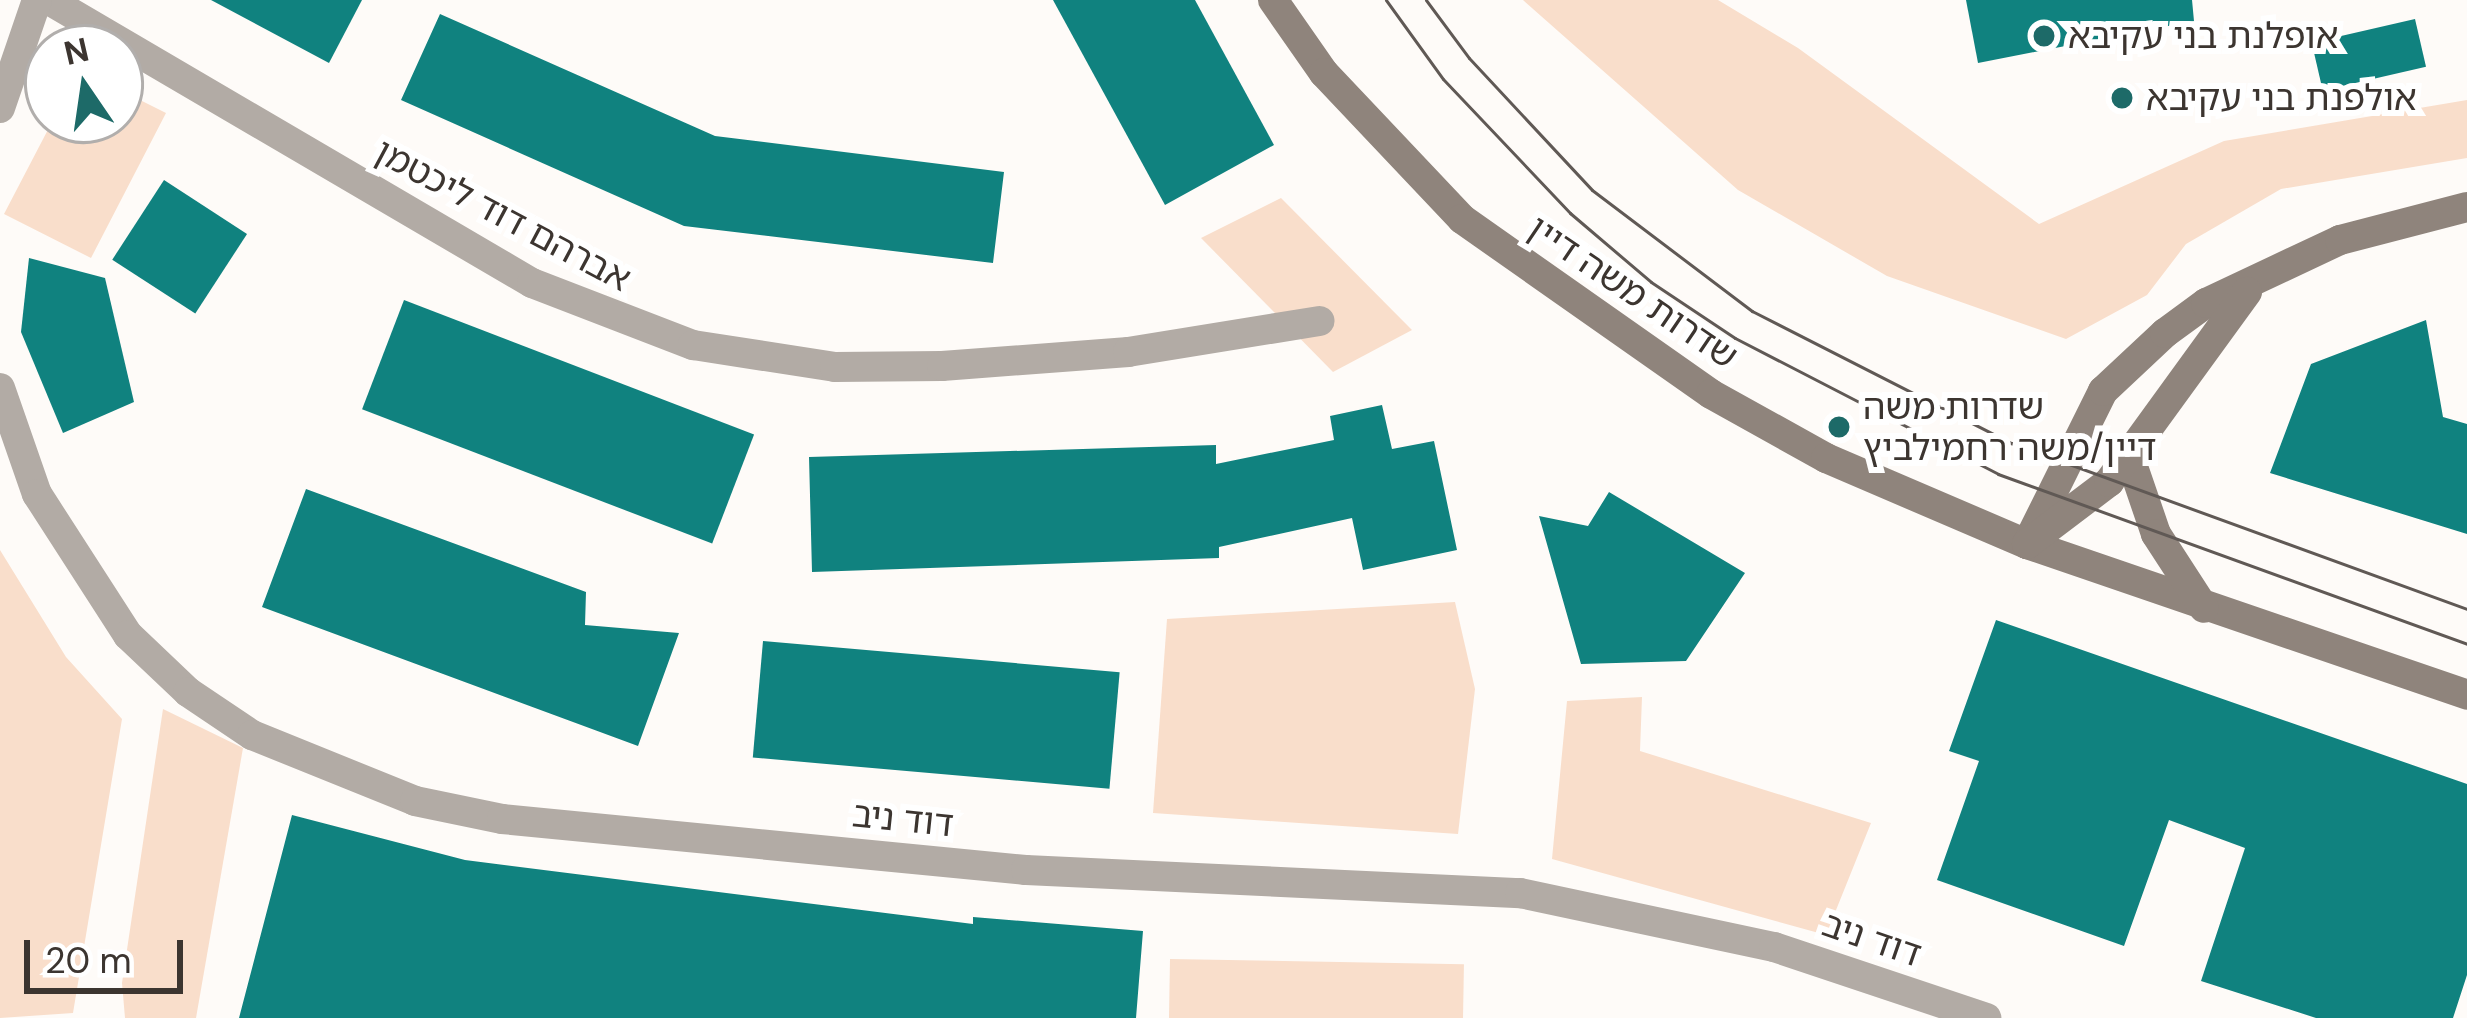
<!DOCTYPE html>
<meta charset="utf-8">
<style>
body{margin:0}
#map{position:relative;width:2467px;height:1018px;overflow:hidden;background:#fefbf8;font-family:"DM Sans","Noto Sans Hebrew",sans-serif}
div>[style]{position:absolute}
.green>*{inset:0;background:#f9decb;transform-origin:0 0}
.building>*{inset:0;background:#10827f;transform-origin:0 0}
.street>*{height:30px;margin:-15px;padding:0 15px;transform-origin:15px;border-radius:15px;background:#b2aba5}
.secondary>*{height:30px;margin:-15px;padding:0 15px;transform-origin:15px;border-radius:15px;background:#8f847c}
.tram>*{height:3px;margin:-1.5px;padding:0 1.5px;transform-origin:1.5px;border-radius:1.5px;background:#605955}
.dots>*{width:33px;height:33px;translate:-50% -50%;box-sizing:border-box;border:6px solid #fff;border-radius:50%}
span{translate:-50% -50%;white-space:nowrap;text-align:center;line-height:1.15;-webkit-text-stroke:12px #fff;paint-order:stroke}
.poi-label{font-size:36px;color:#3c3530}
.left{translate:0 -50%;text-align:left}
.street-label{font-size:36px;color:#3c3530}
.north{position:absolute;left:24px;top:24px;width:120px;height:120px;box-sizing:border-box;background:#fff;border:3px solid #b1aeac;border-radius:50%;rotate:347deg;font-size:33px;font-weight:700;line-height:48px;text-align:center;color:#3c3530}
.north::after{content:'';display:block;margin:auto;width:42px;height:54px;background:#1d6a68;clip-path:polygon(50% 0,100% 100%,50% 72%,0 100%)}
.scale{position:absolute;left:24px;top:940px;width:159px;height:54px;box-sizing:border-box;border:6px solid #3c3530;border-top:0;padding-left:15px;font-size:36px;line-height:42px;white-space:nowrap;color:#3c3530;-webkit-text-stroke:9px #fff;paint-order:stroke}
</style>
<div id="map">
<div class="green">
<div style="clip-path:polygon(1523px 0,1718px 0,1798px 48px,2039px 224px,2224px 141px,2467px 100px,2467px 158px,2281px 189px,2186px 244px,2147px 295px,2066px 339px,1887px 276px,1738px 190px)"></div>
<div style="clip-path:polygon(120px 90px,166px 113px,91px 258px,4px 214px,53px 120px,120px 120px)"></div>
<div style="clip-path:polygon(1281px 198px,1412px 330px,1333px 372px,1201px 238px)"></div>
<div style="clip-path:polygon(0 550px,66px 657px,122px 719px,73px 1013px,0 1018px)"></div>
<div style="clip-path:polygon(1455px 602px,1475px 689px,1458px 834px,1153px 813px,1167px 619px)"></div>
<div style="clip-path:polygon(1642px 697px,1640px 751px,1871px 823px,1826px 935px,1552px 859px,1567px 701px)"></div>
<div style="clip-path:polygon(163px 709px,243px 748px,196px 1018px,125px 1018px,122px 983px)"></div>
<div style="left:1170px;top:959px;width:294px;height:59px;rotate:1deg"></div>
</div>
<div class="building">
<div style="clip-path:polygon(211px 0,362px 0,329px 63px)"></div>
<div style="clip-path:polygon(1053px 0,1195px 0,1274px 145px,1165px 205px)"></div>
<div style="clip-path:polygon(1966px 0,2192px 0,2194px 21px,1978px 63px)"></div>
<div style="clip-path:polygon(440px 14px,715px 136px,1004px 172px,993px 263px,684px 226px,401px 100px)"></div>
<div style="left:2415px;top:19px;width:49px;height:106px;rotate:77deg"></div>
<div style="left:164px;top:180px;width:99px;height:95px;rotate:33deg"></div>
<div style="clip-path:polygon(29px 258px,105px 278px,134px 402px,63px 433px,21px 332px)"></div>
<div style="left:404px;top:300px;width:375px;height:117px;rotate:21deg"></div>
<div style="clip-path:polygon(2426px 320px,2443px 417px,2467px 424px,2467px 534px,2270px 473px,2311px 364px)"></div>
<div style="clip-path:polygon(1382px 405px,1392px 449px,1434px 441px,1457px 550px,1363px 570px,1352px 518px,1219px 547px,1219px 558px,812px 572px,809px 457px,1216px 445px,1216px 464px,1334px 440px,1330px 416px)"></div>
<div style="clip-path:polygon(306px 489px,586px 592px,585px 625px,679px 633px,638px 746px,262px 607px)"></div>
<div style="clip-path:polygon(1609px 492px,1745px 573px,1686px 661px,1581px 664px,1539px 516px,1588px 526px)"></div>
<div style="clip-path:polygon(1996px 620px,2467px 784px,2467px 975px,2453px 1018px,2316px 1018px,2201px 981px,2245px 848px,2169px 820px,2124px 946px,1937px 880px,1979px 761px,1949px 751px)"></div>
<div style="left:763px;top:641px;width:358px;height:117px;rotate:5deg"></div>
<div style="clip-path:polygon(292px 815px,465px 860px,973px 924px,973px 917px,1143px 931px,1136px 1018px,239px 1018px)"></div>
</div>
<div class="street">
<div style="left:49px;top:0;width:560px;rotate:30.37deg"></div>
<div style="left:532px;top:283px;width:173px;rotate:21.1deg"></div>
<div style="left:693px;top:345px;width:144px;rotate:8.8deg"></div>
<div style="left:835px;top:367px;width:107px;rotate:-0.5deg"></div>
<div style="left:942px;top:366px;width:187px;rotate:-4.3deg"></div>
<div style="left:1128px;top:352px;width:194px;rotate:-9.2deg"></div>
<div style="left:0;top:108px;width:114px;rotate:-71.1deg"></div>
<div style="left:0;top:388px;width:112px;rotate:70.8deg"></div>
<div style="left:37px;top:494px;width:168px;rotate:57.2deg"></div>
<div style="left:128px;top:635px;width:83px;rotate:43.5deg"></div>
<div style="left:188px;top:692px;width:77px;rotate:33.9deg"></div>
<div style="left:252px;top:735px;width:176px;rotate:22deg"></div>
<div style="left:415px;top:801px;width:89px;rotate:11.7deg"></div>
<div style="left:502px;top:819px;width:526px;rotate:5.56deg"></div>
<div style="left:1026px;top:870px;width:495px;rotate:2.7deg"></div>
<div style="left:1520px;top:893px;width:260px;rotate:12deg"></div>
<div style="left:1774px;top:947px;width:224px;rotate:18.5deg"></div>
</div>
<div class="secondary">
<div style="left:1273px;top:0;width:89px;rotate:55.1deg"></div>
<div style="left:1324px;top:73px;width:201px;rotate:46.6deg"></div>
<div style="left:1462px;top:219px;width:304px;rotate:35.1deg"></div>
<div style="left:1711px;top:394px;width:132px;rotate:29.1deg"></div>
<div style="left:1826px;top:458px;width:219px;rotate:23.2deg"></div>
<div style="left:2027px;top:544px;width:465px;rotate:18.9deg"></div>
<div style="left:2129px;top:455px;width:83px;rotate:71.1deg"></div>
<div style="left:2156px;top:534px;width:88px;rotate:57deg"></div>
<div style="left:2027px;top:544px;width:171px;rotate:-63.6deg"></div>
<div style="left:2103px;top:391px;width:85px;rotate:-43.1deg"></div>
<div style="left:2165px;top:333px;width:51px;rotate:-36.2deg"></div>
<div style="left:2206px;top:303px;width:148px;rotate:-25.2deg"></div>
<div style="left:2340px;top:240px;width:131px;rotate:-14.6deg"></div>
<div style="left:2027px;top:544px;width:103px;rotate:-37.1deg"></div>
<div style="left:2109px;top:482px;width:235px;rotate:-54deg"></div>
</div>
<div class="tram">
<div style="left:1386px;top:0;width:97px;rotate:54.2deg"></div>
<div style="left:1443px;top:79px;width:185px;rotate:46.5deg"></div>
<div style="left:1570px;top:213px;width:106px;rotate:40.4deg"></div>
<div style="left:1651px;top:282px;width:101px;rotate:33.7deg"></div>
<div style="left:1735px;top:338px;width:296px;rotate:27.3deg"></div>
<div style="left:1998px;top:474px;width:499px;rotate:19.9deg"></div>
<div style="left:1426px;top:0;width:72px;rotate:53.4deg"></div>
<div style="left:1469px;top:58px;width:180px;rotate:47deg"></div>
<div style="left:1592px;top:190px;width:201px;rotate:37.1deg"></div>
<div style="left:1752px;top:311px;width:291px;rotate:27deg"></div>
<div style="left:2011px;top:443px;width:485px;rotate:20deg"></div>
</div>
<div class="dots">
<div style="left:2044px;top:36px;background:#1d6a68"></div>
<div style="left:2122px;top:98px;background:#1d6a68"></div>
<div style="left:1839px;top:427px;background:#1d6a68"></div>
</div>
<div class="poi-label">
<span class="left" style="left:2068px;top:36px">אופלנת בני עקיבא</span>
<span class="left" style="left:2146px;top:98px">אולפנת בני עקיבא</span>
<span class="left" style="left:1863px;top:427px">שדרות משה<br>דיין/משה רחמילביץ</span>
</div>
<div class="street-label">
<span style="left:503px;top:215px;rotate:28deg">אברהם דוד ליכטמן</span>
<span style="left:1633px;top:292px;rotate:34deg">שדרות משה דיין</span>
<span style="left:903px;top:819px;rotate:6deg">דוד ניב</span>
<span style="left:1872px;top:939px;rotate:19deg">דוד ניב</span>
</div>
<div class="north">N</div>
<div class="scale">20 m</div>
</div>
